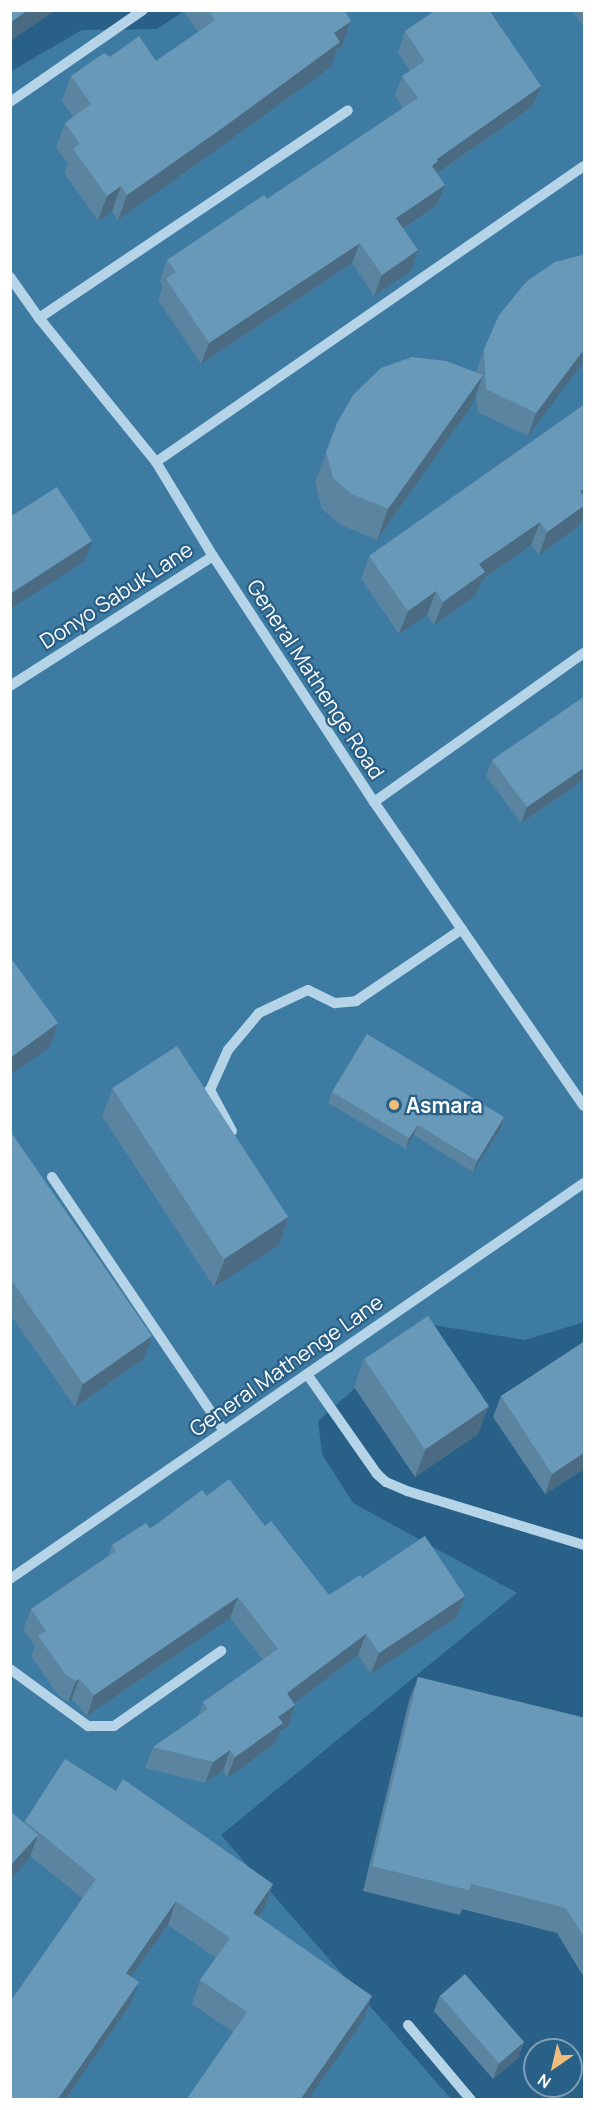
<!DOCTYPE html>
<style>
body{margin:0}
#map{position:relative;width:595px;height:2110px;overflow:hidden;background:#296087;font-family:Manrope,sans-serif}
div>[style]{position:absolute}
.green>*{inset:0;background:#3e7ba3}
.minor>*{height:10px;margin:-5px;padding:0 5px;transform-origin:5px;border-radius:5px;background:#b5d4e8}
.wall>*{inset:0;background:#5a849f}
.shaded-wall>*{inset:0;background:#4a6b82}
.building>*{inset:0;background:#6999b9;transform-origin:0 0}
.dots>*{width:16px;height:16px;translate:-50% -50%;box-sizing:border-box;border:3px solid #296087;border-radius:50%}
span{translate:-50% -50%;white-space:nowrap;text-align:center;line-height:1.15;-webkit-text-stroke:4.5px #296087;paint-order:stroke}
.street-label{font-size:21px;color:#fff}
.poi-label{font-size:21px;color:#fff;font-weight:700}
.left{translate:0 -50%;text-align:left}
.frame{position:absolute;inset:0;border:12px solid #fff;pointer-events:none}
.north{position:absolute;left:523px;top:2038px;width:60px;height:60px;box-sizing:border-box;background:#296087;border:2px solid #7fa0b7;border-radius:50%;rotate:214deg;font-size:16px;font-weight:700;line-height:24px;text-align:center;color:#fff}
.north::after{content:'';display:block;margin:auto;width:21px;height:27px;background:#efbc7c;clip-path:polygon(50% 0,100% 100%,50% 72%,0 100%)}
</style>
<div id="map">
<div class="green">
<div style="clip-path:polygon(184px 11px,584px 11px,584px 1322px,525px 1340px,427px 1324px,318px 1421px,322px 1454px,353px 1503px,517px 1593px,221px 1835px,451px 2099px,11px 2099px,10px 72px,82px 30px,157px 29px)"></div>
</div>
<div class="minor">
<div style="left:10px;top:102px;width:162px;rotate:-34.7deg"></div>
<div style="left:10px;top:277px;width:50px;rotate:54.7deg"></div>
<div style="left:39px;top:318px;width:186px;rotate:50.9deg"></div>
<div style="left:156px;top:462px;width:110px;rotate:58.8deg"></div>
<div style="left:213px;top:556px;width:294px;rotate:56.8deg"></div>
<div style="left:374px;top:802px;width:369px;rotate:55.4deg"></div>
<div style="left:39px;top:318px;width:372px;rotate:-33.9deg"></div>
<div style="left:156px;top:462px;width:520px;rotate:-34.67deg"></div>
<div style="left:10px;top:686px;width:241px;rotate:-32.6deg"></div>
<div style="left:374px;top:802px;width:257px;rotate:-35.4deg"></div>
<div style="left:232px;top:1131px;width:47px;rotate:-118.2deg"></div>
<div style="left:210px;top:1090px;width:44px;rotate:-65.8deg"></div>
<div style="left:228px;top:1050px;width:48px;rotate:-50deg"></div>
<div style="left:259px;top:1013px;width:54px;rotate:-25.1deg"></div>
<div style="left:308px;top:990px;width:30px;rotate:26deg"></div>
<div style="left:335px;top:1003px;width:21px;rotate:-5deg"></div>
<div style="left:356px;top:1001px;width:128px;rotate:-34.2deg"></div>
<div style="left:52px;top:1177px;width:307px;rotate:55.9deg"></div>
<div style="left:307px;top:1374px;width:122px;rotate:55deg"></div>
<div style="left:377px;top:1474px;width:12px;rotate:42deg"></div>
<div style="left:386px;top:1482px;width:23px;rotate:23deg"></div>
<div style="left:407px;top:1491px;width:185px;rotate:17deg"></div>
<div style="left:10px;top:1579px;width:697px;rotate:-34.6deg"></div>
<div style="left:10px;top:1669px;width:97px;rotate:36.2deg"></div>
<div style="left:88px;top:1726px;width:26px"></div>
<div style="left:114px;top:1726px;width:131px;rotate:-35deg"></div>
<div style="left:408px;top:2025px;width:98px;rotate:50deg"></div>
</div>
<div class="wall">
<div style="clip-path:polygon(183px 10px,344px 10px,351px 21px,342px 46px,337px 49px,331px 67px,215px 151px,118px 220px,112px 211px,98px 221px,64px 173px,68px 164px,56px 148px,65px 123px,73px 117px,62px 101px,71px 76px,110px 57px,156px 61px,198px 32px)"></div>
<div style="clip-path:polygon(572px 10px,585px 10px,585px 29px)"></div>
<div style="clip-path:polygon(405px 31px,541px 86px,533px 106px,437px 174px,445px 185px,437px 205px,404px 228px,411px 271px,374px 296px,352px 263px,201px 364px,158px 300px,163px 286px,160px 281px,167px 260px,267px 199px,403px 108px,395px 96px,402px 76px,410px 71px,398px 52px)"></div>
<div style="clip-path:polygon(585px 255px,585px 360px,528px 436px,477px 412px,476px 393px,472px 405px,377px 540px,341px 525px,322px 509px,315px 482px,338px 421px,476px 372px,484px 349px)"></div>
<div style="clip-path:polygon(585px 404px,585px 512px,579px 526px,539px 555px,531px 545px,482px 580px,476px 595px,434px 625px,427px 615px,399px 634px,361px 579px,369px 556px)"></div>
<div style="clip-path:polygon(585px 696px,585px 779px,521px 823px,486px 776px,492px 760px)"></div>
<div style="clip-path:polygon(113px 1088px,289px 1216px,279px 1245px,214px 1287px,102px 1116px)"></div>
<div style="clip-path:polygon(332px 1092px,504px 1117px,501px 1128px,473px 1172px,414px 1135px,406px 1149px,328px 1103px)"></div>
<div style="clip-path:polygon(10px 1131px,152px 1336px,144px 1359px,75px 1407px,10px 1314px)"></div>
<div style="clip-path:polygon(585px 1341px,585px 1468px,545px 1494px,493px 1417px,501px 1396px)"></div>
<div style="clip-path:polygon(364px 1358px,478px 1434px,415px 1477px,354px 1387px)"></div>
<div style="clip-path:polygon(207px 1496px,265px 1526px,329px 1595px,362px 1578px,457px 1617px,371px 1674px,358px 1655px,294px 1703px,288px 1726px,280px 1731px,275px 1744px,227px 1778px,223px 1771px,205px 1783px,145px 1768px,153px 1747px,198px 1716px,203px 1702px,263px 1660px,230px 1618px,87px 1716px,72px 1699px,68px 1702px,58px 1695px,31px 1656px,35px 1646px,23px 1630px,31px 1609px,108px 1556px,112px 1545px,150px 1529px)"></div>
<div style="clip-path:polygon(418px 1677px,585px 1718px,585px 1979px,557px 1933px,462px 1909px,460px 1915px,363px 1891px,409px 1701px)"></div>
<div style="clip-path:polygon(116px 1791px,273px 1884px,265px 1907px,258px 1916px,364px 2019px,233px 2032px,192px 2004px,200px 1980px,216px 1958px,168px 1925px,131px 1976px,130px 2005px,65px 2100px,10px 2100px,82px 1898px,30px 1856px,29px 1859px,24px 1823px,25px 1821px)"></div>
<div style="clip-path:polygon(440px 1995px,524px 2042px,518px 2058px,493px 2079px,434px 2011px)"></div>
</div>
<div class="shaded-wall">
<div style="clip-path:polygon(28px 10px,56px 10px,10px 41px,10px 23px)"></div>
<div style="clip-path:polygon(351px 21px,342px 46px,337px 49px,331px 67px,215px 151px,118px 220px,127px 195px,334px 33px)"></div>
<div style="clip-path:polygon(541px 86px,533px 106px,432px 177px,432px 166px,437px 159px)"></div>
<div style="clip-path:polygon(445px 185px,437px 205px,389px 238px,396px 218px)"></div>
<div style="clip-path:polygon(121px 186px,112px 211px,98px 221px,107px 196px)"></div>
<div style="clip-path:polygon(360px 243px,352px 263px,201px 364px,209px 343px)"></div>
<div style="clip-path:polygon(418px 250px,411px 271px,374px 296px,382px 275px)"></div>
<div style="clip-path:polygon(585px 348px,585px 360px,528px 436px,536px 413px)"></div>
<div style="clip-path:polygon(483px 375px,472px 405px,377px 540px,388px 509px)"></div>
<div style="clip-path:polygon(585px 488px,585px 505px,580px 491px)"></div>
<div style="clip-path:polygon(585px 505px,585px 512px,579px 526px,539px 555px,547px 532px)"></div>
<div style="clip-path:polygon(540px 522px,531px 545px,482px 580px,476px 595px,434px 625px,443px 602px,479px 564px)"></div>
<div style="clip-path:polygon(92px 541px,85px 561px,10px 609px,10px 594px)"></div>
<div style="clip-path:polygon(436px 591px,427px 615px,399px 634px,408px 611px)"></div>
<div style="clip-path:polygon(585px 767px,585px 779px,521px 823px,527px 807px)"></div>
<div style="clip-path:polygon(58px 1023px,50px 1047px,10px 1075px,10px 1058px)"></div>
<div style="clip-path:polygon(504px 1117px,501px 1128px,473px 1172px,477px 1161px)"></div>
<div style="clip-path:polygon(418px 1125px,414px 1135px,406px 1149px,409px 1138px)"></div>
<div style="clip-path:polygon(289px 1216px,279px 1245px,214px 1287px,225px 1259px)"></div>
<div style="clip-path:polygon(152px 1336px,144px 1359px,75px 1407px,83px 1384px)"></div>
<div style="clip-path:polygon(489px 1406px,478px 1434px,415px 1477px,426px 1448px)"></div>
<div style="clip-path:polygon(585px 1452px,585px 1468px,545px 1494px,552px 1474px)"></div>
<div style="clip-path:polygon(465px 1596px,457px 1617px,371px 1674px,379px 1653px)"></div>
<div style="clip-path:polygon(238px 1597px,230px 1618px,87px 1716px,94px 1695px)"></div>
<div style="clip-path:polygon(366px 1634px,358px 1655px,280px 1714px,287px 1693px)"></div>
<div style="clip-path:polygon(79px 1679px,72px 1699px,68px 1702px,76px 1681px)"></div>
<div style="clip-path:polygon(295px 1705px,288px 1726px,280px 1731px,275px 1744px,227px 1778px,235px 1757px,278px 1717px)"></div>
<div style="clip-path:polygon(230px 1750px,223px 1771px,205px 1783px,213px 1762px)"></div>
<div style="clip-path:polygon(38px 1835px,29px 1859px,10px 1880px,10px 1866px)"></div>
<div style="clip-path:polygon(273px 1884px,265px 1907px,245px 1936px,253px 1913px)"></div>
<div style="clip-path:polygon(176px 1901px,168px 1925px,117px 1996px,126px 1973px)"></div>
<div style="clip-path:polygon(139px 1982px,130px 2005px,65px 2100px,57px 2100px)"></div>
<div style="clip-path:polygon(372px 1996px,364px 2019px,308px 2100px,300px 2100px)"></div>
<div style="clip-path:polygon(524px 2042px,518px 2058px,493px 2079px,499px 2063px)"></div>
</div>
<div class="building">
<div style="clip-path:polygon(10px 10px,28px 10px,10px 23px)"></div>
<div style="clip-path:polygon(209px 10px,344px 10px,351px 21px,334px 33px,340px 42px,224px 127px,127px 195px,121px 186px,107px 196px,73px 149px,80px 144px,65px 123px,91px 104px,71px 76px,104px 53px,110px 57px,139px 36px,156px 61px,215px 20px)"></div>
<div style="clip-path:polygon(436px 10px,489px 10px,541px 86px,437px 159px,438px 161px,432px 166px,445px 185px,396px 218px,418px 250px,382px 275px,360px 243px,209px 343px,166px 279px,176px 272px,167px 260px,264px 195px,267px 199px,418px 98px,402px 76px,425px 61px,405px 31px)"></div>
<div style="clip-path:polygon(582px 255px,585px 255px,585px 348px,536px 413px,486px 389px,484px 349px,499px 315px,527px 281px,555px 262px)"></div>
<div style="clip-path:polygon(412px 357px,446px 361px,483px 375px,388px 509px,352px 494px,333px 478px,326px 452px,338px 421px,353px 395px,381px 368px)"></div>
<div style="clip-path:polygon(585px 404px,585px 488px,580px 491px,585px 498px,585px 505px,547px 532px,540px 522px,479px 564px,485px 572px,443px 602px,436px 591px,408px 611px,369px 556px)"></div>
<div style="clip-path:polygon(57px 487px,92px 541px,10px 594px,10px 517px)"></div>
<div style="clip-path:polygon(585px 696px,585px 767px,527px 807px,492px 760px)"></div>
<div style="clip-path:polygon(10px 957px,58px 1023px,10px 1058px)"></div>
<div style="clip-path:polygon(367px 1034px,504px 1117px,477px 1161px,418px 1125px,409px 1138px,332px 1092px)"></div>
<div style="left:177px;top:1046px;width:204px;height:77px;rotate:57deg"></div>
<div style="clip-path:polygon(10px 1131px,152px 1336px,83px 1384px,10px 1278px)"></div>
<div style="left:428px;top:1316px;width:109px;height:77px;rotate:56deg"></div>
<div style="clip-path:polygon(585px 1341px,585px 1452px,552px 1474px,501px 1396px)"></div>
<div style="clip-path:polygon(229px 1479px,265px 1526px,271px 1521px,329px 1595px,360px 1575px,362px 1578px,425px 1536px,465px 1596px,379px 1653px,366px 1634px,287px 1693px,295px 1705px,278px 1717px,283px 1723px,235px 1757px,230px 1750px,213px 1762px,153px 1747px,208px 1709px,203px 1702px,278px 1649px,238px 1597px,94px 1695px,79px 1679px,76px 1681px,65px 1674px,38px 1636px,46px 1631px,31px 1609px,116px 1551px,112px 1545px,146px 1523px,150px 1529px,202px 1490px,207px 1496px)"></div>
<div style="clip-path:polygon(418px 1677px,585px 1718px,585px 1939px,566px 1908px,471px 1884px,469px 1890px,372px 1866px)"></div>
<div style="clip-path:polygon(65px 1759px,116px 1791px,123px 1779px,273px 1884px,253px 1913px,372px 1996px,300px 2100px,186px 2100px,247px 2012px,200px 1980px,230px 1938px,176px 1901px,126px 1973px,139px 1982px,57px 2100px,10px 2100px,10px 2002px,96px 1879px,25px 1821px)"></div>
<div style="clip-path:polygon(10px 1811px,38px 1835px,10px 1866px)"></div>
<div style="left:465px;top:1974px;width:90px;height:33px;rotate:49deg"></div>
</div>
<div class="dots">
<div style="left:394px;top:1105px;background:#efbc7c"></div>
</div>
<div class="street-label">
<span style="left:116px;top:595px;rotate:-33deg">Donyo Sabuk Lane</span>
<span style="left:316px;top:679px;rotate:57deg">General Mathenge Road</span>
<span style="left:286px;top:1365px;rotate:-35deg">General Mathenge Lane</span>
</div>
<div class="poi-label">
<span class="left" style="left:406px;top:1105px">Asmara</span>
</div>
<div class="frame"></div>
<div class="north">N</div>
</div>
